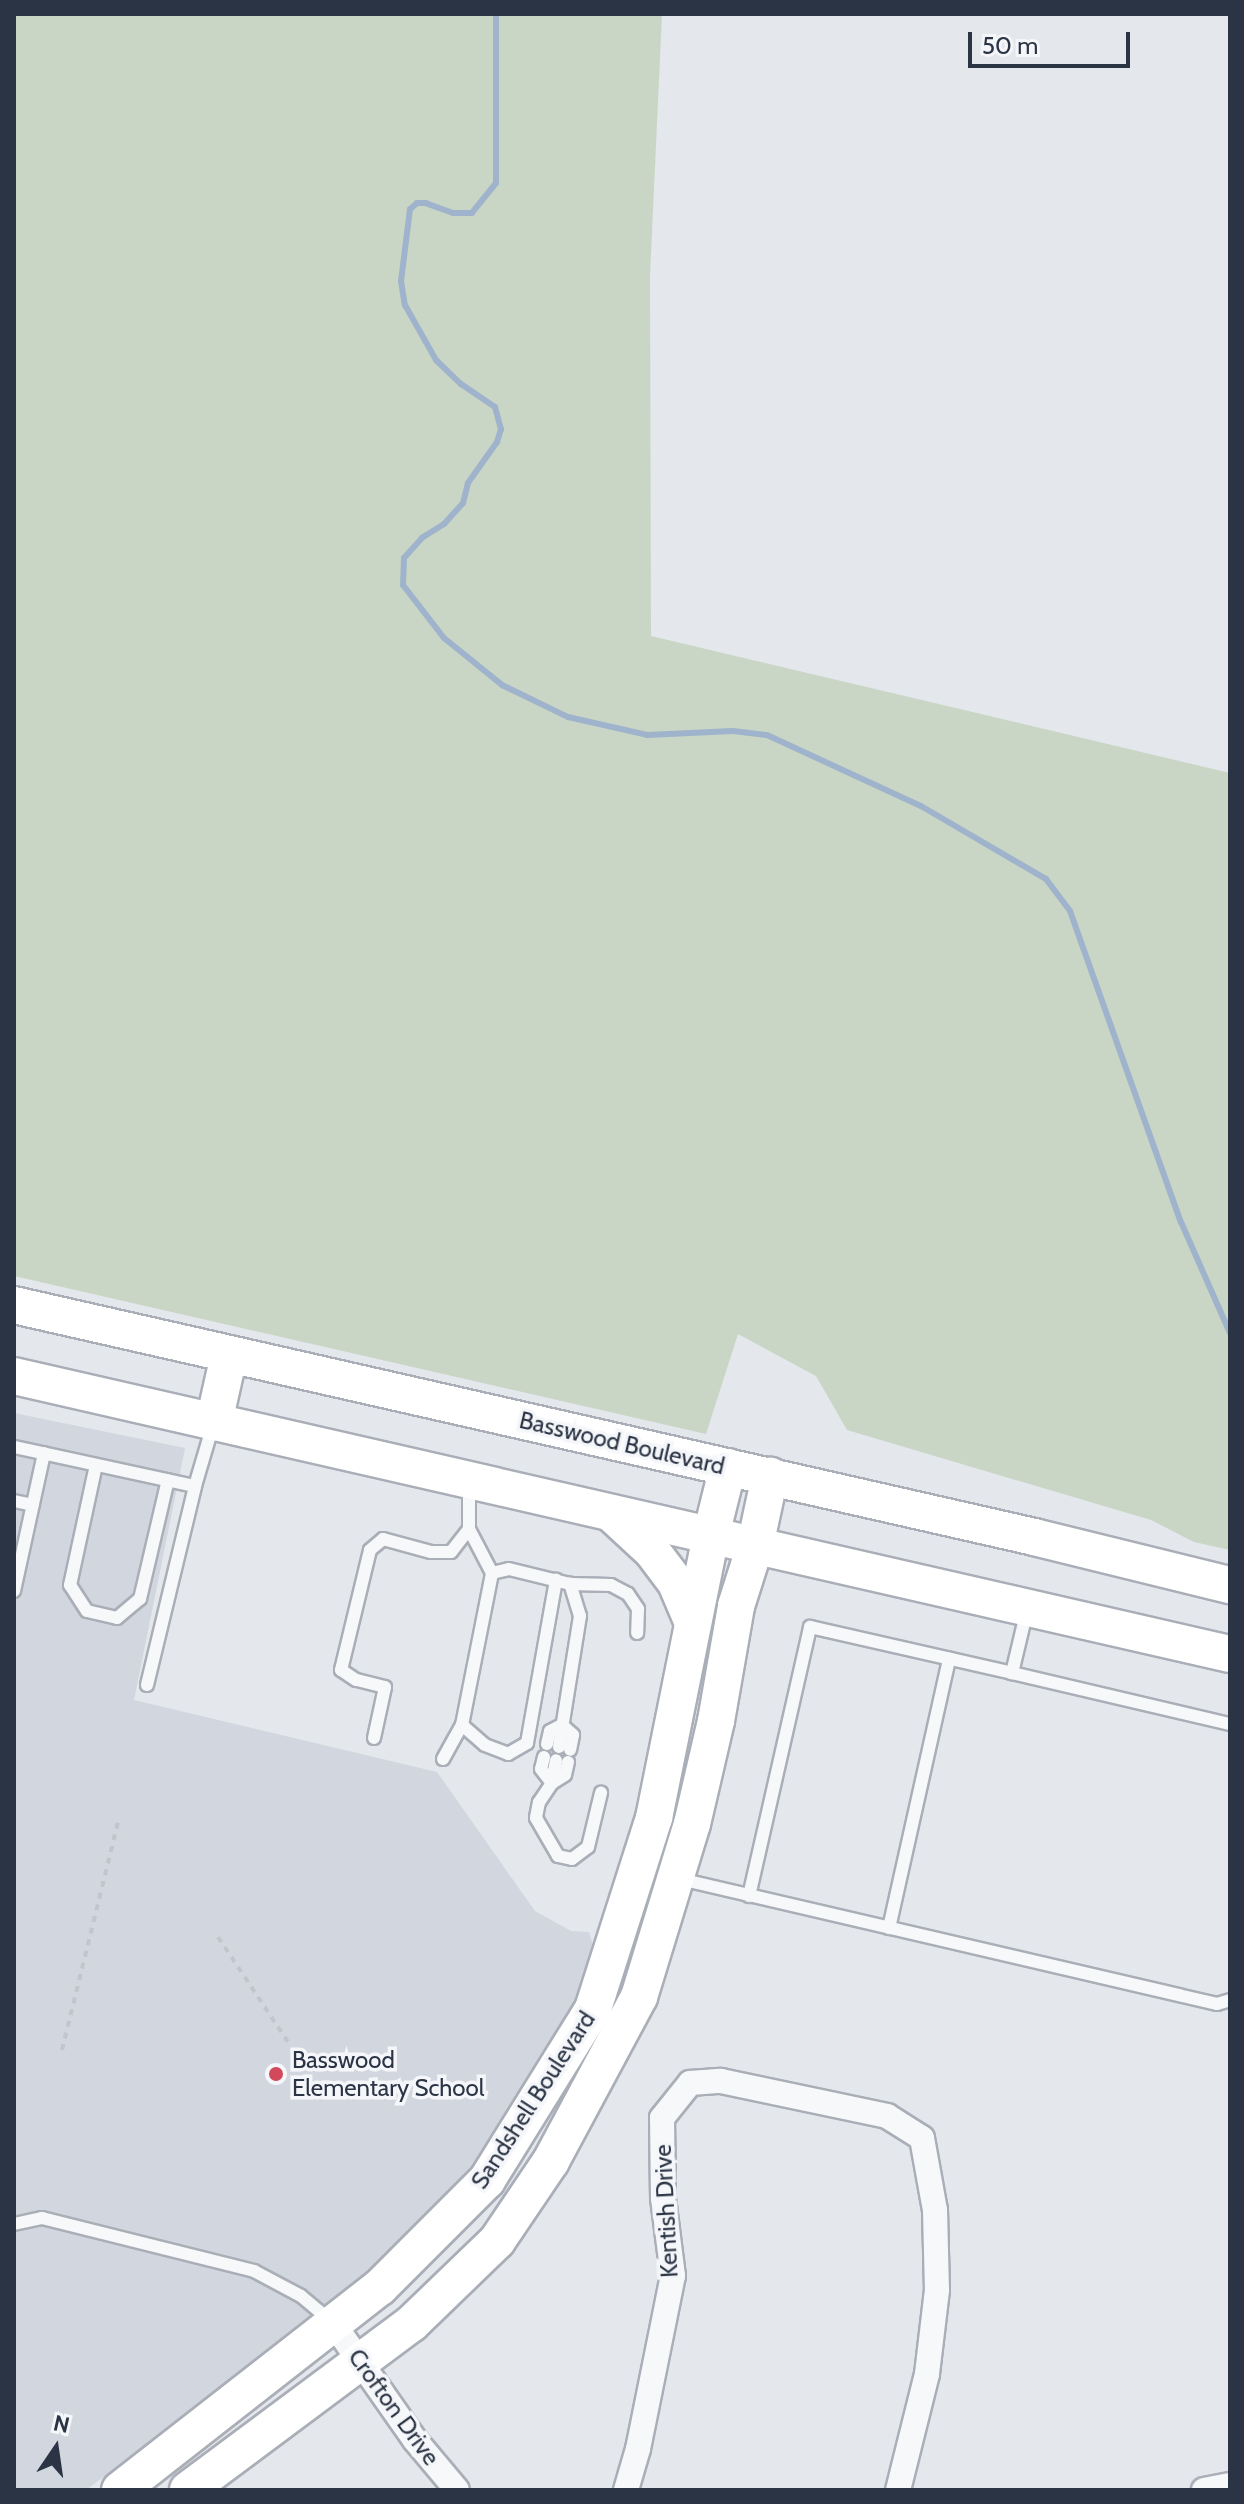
<!DOCTYPE html>
<style>
body{margin:0}
#map{position:relative;width:1244px;height:2504px;overflow:hidden;background:#e4e7ec;font-family:Cabin,sans-serif}
div>[style]{position:absolute}
.built>*{inset:0;background:#d2d6de}
.green>*{inset:0;background:#c9d6c5}
.stream>*{height:6px;margin:-3px;padding:0 3px;transform-origin:3px;border-radius:3px;background:#9fb4cc}
.path>*{height:4px;margin-top:-2px;transform-origin:0;background:repeating-linear-gradient(90deg,#c2c5cb 0 6px,transparent 0 12px)}
.roads{filter:drop-shadow(2px 0 #a9aeb7) drop-shadow(-2px 0 #a9aeb7) drop-shadow(0 2px #a9aeb7) drop-shadow(0 -2px #a9aeb7)}
.lane>*{height:12px;margin:-6px;padding:0 6px;transform-origin:6px;border-radius:6px;background:#f7f8fa}
.street>*{height:24px;margin:-12px;padding:0 12px;transform-origin:12px;border-radius:12px;background:#f7f8fa}
.secondary>*{height:36px;margin:-18px;padding:0 18px;transform-origin:18px;border-radius:18px;background:#fff}
.dots>*{width:22px;height:22px;translate:-50% -50%;box-sizing:border-box;border:4px solid #f4f6f9;border-radius:50%}
span{translate:-50% -50%;white-space:nowrap;text-align:center;line-height:1.15;-webkit-text-stroke:7px #f4f6f9;paint-order:stroke}
.street-label{font-size:24px;color:#2b3445}
.poi-label{font-size:24px;color:#2b3445}
.left{translate:0 -50%;text-align:left}
.frame{position:absolute;inset:0;border:16px solid #2b3445;pointer-events:none}
.north{position:absolute;left:16px;top:2408px;width:80px;height:80px;-webkit-text-stroke:6px #f4f6f9;paint-order:stroke;rotate:13deg;font-size:22px;font-weight:700;line-height:32px;text-align:center;color:#2b3445}
.north::after{content:'';display:block;margin:auto;width:28px;height:36px;background:#2b3445;clip-path:polygon(50% 0,100% 100%,50% 72%,0 100%)}
.scale{position:absolute;left:968px;top:32px;width:162px;height:36px;box-sizing:border-box;border:4px solid #2b3445;border-top:0;padding-left:10px;font-size:24px;line-height:28px;white-space:nowrap;color:#2b3445;-webkit-text-stroke:6px #f4f6f9;paint-order:stroke}
</style>
<div id="map">
<div class="built">
<div style="clip-path:polygon(14px 1413px,185px 1448px,134px 1700px,437px 1772px,535px 1911px,571px 1931px,589px 1932px,595px 1952px,559px 2038px,474px 2172px,374px 2276px,86px 2490px,14px 2490px)"></div>
</div>
<div class="green">
<div style="clip-path:polygon(14px 14px,662px 14px,650px 276px,651px 636px,1230px 773px,1230px 1550px,1194px 1542px,1151px 1520px,847px 1430px,816px 1376px,738px 1334px,706px 1434px,14px 1276px)"></div>
</div>
<div class="stream">
<div style="left:496px;top:14px;width:169px;rotate:90deg"></div>
<div style="left:496px;top:183px;width:38px;rotate:129deg"></div>
<div style="left:472px;top:213px;width:19px;rotate:180deg"></div>
<div style="left:453px;top:213px;width:29px;rotate:-160deg"></div>
<div style="left:426px;top:203px;width:9px;rotate:180deg"></div>
<div style="left:417px;top:203px;width:9px;rotate:139deg"></div>
<div style="left:410px;top:209px;width:73px;rotate:97.1deg"></div>
<div style="left:401px;top:281px;width:24px;rotate:81deg"></div>
<div style="left:405px;top:305px;width:63px;rotate:60.6deg"></div>
<div style="left:436px;top:360px;width:35px;rotate:44deg"></div>
<div style="left:461px;top:384px;width:41px;rotate:34.1deg"></div>
<div style="left:495px;top:407px;width:23px;rotate:75deg"></div>
<div style="left:501px;top:429px;width:14px;rotate:107deg"></div>
<div style="left:497px;top:442px;width:50px;rotate:125.3deg"></div>
<div style="left:468px;top:483px;width:21px;rotate:104deg"></div>
<div style="left:463px;top:503px;width:28px;rotate:132deg"></div>
<div style="left:444px;top:524px;width:26px;rotate:148deg"></div>
<div style="left:422px;top:538px;width:27px;rotate:132deg"></div>
<div style="left:404px;top:558px;width:27px;rotate:92deg"></div>
<div style="left:403px;top:585px;width:67px;rotate:52.3deg"></div>
<div style="left:444px;top:638px;width:75px;rotate:39deg"></div>
<div style="left:502px;top:685px;width:73px;rotate:25.9deg"></div>
<div style="left:568px;top:717px;width:81px;rotate:12.8deg"></div>
<div style="left:647px;top:735px;width:86px;rotate:-2.7deg"></div>
<div style="left:733px;top:731px;width:34px;rotate:7deg"></div>
<div style="left:767px;top:735px;width:170px;rotate:24.8deg"></div>
<div style="left:921px;top:806px;width:145px;rotate:30.3deg"></div>
<div style="left:1046px;top:879px;width:40px;rotate:53deg"></div>
<div style="left:1070px;top:911px;width:330px;rotate:70.4deg"></div>
<div style="left:1181px;top:1222px;width:121px;rotate:66.2deg"></div>
</div>
<div class="path">
<div style="left:218px;top:1937px;width:126px;rotate:56.3deg"></div>
<div style="left:62px;top:2050px;width:239px;rotate:-76.2deg"></div>
</div>
<div class="roads">
<div class="lane">
<div style="left:14px;top:1447px;width:185px;rotate:12.2deg"></div>
<div style="left:96px;top:1465px;width:123px;rotate:102.2deg"></div>
<div style="left:70px;top:1585px;width:31px;rotate:57deg"></div>
<div style="left:87px;top:1611px;width:31px;rotate:13deg"></div>
<div style="left:117px;top:1618px;width:30px;rotate:-40deg"></div>
<div style="left:140px;top:1599px;width:122px;rotate:-76.8deg"></div>
<div style="left:14px;top:1501px;width:19px;rotate:12deg"></div>
<div style="left:492px;top:1573px;width:17px;rotate:-13deg"></div>
<div style="left:509px;top:1569px;width:63px;rotate:13.8deg"></div>
<div style="left:570px;top:1584px;width:41px;rotate:1.4deg"></div>
<div style="left:611px;top:1585px;width:19px;rotate:28deg"></div>
<div style="left:628px;top:1594px;width:18px;rotate:56deg"></div>
<div style="left:638px;top:1609px;width:24px;rotate:92deg"></div>
<div style="left:14px;top:1591px;width:141px;rotate:-77.7deg"></div>
<div style="left:1027px;top:1610px;width:65px;rotate:103.4deg"></div>
<div style="left:1012px;top:1673px;width:224px;rotate:13.2deg"></div>
<div style="left:147px;top:1685px;width:205px;rotate:-76.4deg"></div>
<div style="left:195px;top:1486px;width:64px;rotate:-73.6deg"></div>
<div style="left:462px;top:1725px;width:30px;rotate:41deg"></div>
<div style="left:485px;top:1745px;width:25px;rotate:21deg"></div>
<div style="left:508px;top:1754px;width:22px;rotate:-30deg"></div>
<div style="left:527px;top:1743px;width:166px;rotate:-79.9deg"></div>
<div style="left:562px;top:1725px;width:15px;rotate:42deg"></div>
<div style="left:573px;top:1735px;width:15px;rotate:101deg"></div>
<div style="left:374px;top:1738px;width:52px;rotate:-77.8deg"></div>
<div style="left:385px;top:1687px;width:30px;rotate:-166deg"></div>
<div style="left:356px;top:1680px;width:18px;rotate:-146deg"></div>
<div style="left:341px;top:1670px;width:123px;rotate:-76.4deg"></div>
<div style="left:370px;top:1550px;width:17px;rotate:-40deg"></div>
<div style="left:383px;top:1539px;width:50px;rotate:15.2deg"></div>
<div style="left:431px;top:1552px;width:20px"></div>
<div style="left:451px;top:1552px;width:29px;rotate:-52deg"></div>
<div style="left:469px;top:1529px;width:46px;rotate:-90deg"></div>
<div style="left:547px;top:1744px;width:13px;rotate:-77deg"></div>
<div style="left:550px;top:1731px;width:13px;rotate:-27deg"></div>
<div style="left:559px;top:1747px;width:133px;rotate:-80.9deg"></div>
<div style="left:580px;top:1616px;width:34px;rotate:-107deg"></div>
<div style="left:544px;top:1757px;width:12px;rotate:104deg"></div>
<div style="left:541px;top:1769px;width:18px;rotate:52deg"></div>
<div style="left:443px;top:1759px;width:39px;rotate:-61deg"></div>
<div style="left:462px;top:1725px;width:155px;rotate:-78.8deg"></div>
<div style="left:492px;top:1573px;width:50px;rotate:-117.6deg"></div>
<div style="left:568px;top:1762px;width:13px;rotate:103deg"></div>
<div style="left:565px;top:1775px;width:15px;rotate:148deg"></div>
<div style="left:552px;top:1783px;width:23px;rotate:124deg"></div>
<div style="left:539px;top:1802px;width:16px;rotate:101deg"></div>
<div style="left:536px;top:1818px;width:44px;rotate:59.9deg"></div>
<div style="left:558px;top:1856px;width:14px;rotate:12deg"></div>
<div style="left:572px;top:1859px;width:20px;rotate:-37deg"></div>
<div style="left:588px;top:1847px;width:56px;rotate:-76.5deg"></div>
<div style="left:552px;top:1783px;width:23px;rotate:-80deg"></div>
<div style="left:680px;top:1879px;width:551px;rotate:13.1deg"></div>
<div style="left:1217px;top:2004px;width:14px;rotate:-17deg"></div>
<div style="left:749px;top:1896px;width:276px;rotate:-77.2deg"></div>
<div style="left:810px;top:1627px;width:207px;rotate:12.8deg"></div>
<div style="left:889px;top:1928px;width:276px;rotate:-77.4deg"></div>
<div style="left:14px;top:2224px;width:29px;rotate:-12deg"></div>
<div style="left:42px;top:2218px;width:219px;rotate:14deg"></div>
<div style="left:254px;top:2271px;width:53px;rotate:28deg"></div>
<div style="left:301px;top:2296px;width:38px;rotate:40deg"></div>
</div>
<div class="street">
<div style="left:333px;top:2323px;width:143px;rotate:55deg"></div>
<div style="left:415px;top:2440px;width:65px;rotate:50deg"></div>
<div style="left:626px;top:2490px;width:43px;rotate:-73.7deg"></div>
<div style="left:638px;top:2449px;width:177px;rotate:-78.6deg"></div>
<div style="left:673px;top:2276px;width:79px;rotate:-97.3deg"></div>
<div style="left:663px;top:2198px;width:80px;rotate:-90.7deg"></div>
<div style="left:662px;top:2118px;width:45px;rotate:-51.3deg"></div>
<div style="left:690px;top:2083px;width:31px;rotate:-4deg"></div>
<div style="left:721px;top:2081px;width:170px;rotate:11.9deg"></div>
<div style="left:887px;top:2116px;width:41px;rotate:32.2deg"></div>
<div style="left:922px;top:2138px;width:73px;rotate:79.8deg"></div>
<div style="left:935px;top:2210px;width:80px;rotate:88.6deg"></div>
<div style="left:937px;top:2290px;width:85px;rotate:96.8deg"></div>
<div style="left:927px;top:2374px;width:120px;rotate:104deg"></div>
<div style="left:1204px;top:2490px;width:26px;rotate:-11deg"></div>
</div>
<div class="secondary">
<div style="left:14px;top:1305px;width:1046px;rotate:12.81deg"></div>
<div style="left:1034px;top:1537px;width:202px;rotate:13.8deg"></div>
<div style="left:14px;top:1376px;width:1247px;rotate:12.88deg"></div>
<div style="left:214px;top:1422px;width:69px;rotate:-77.4deg"></div>
<div style="left:611px;top:1513px;width:56px;rotate:42.8deg"></div>
<div style="left:652px;top:1551px;width:40px;rotate:53deg"></div>
<div style="left:676px;top:1583px;width:43px;rotate:67deg"></div>
<div style="left:120px;top:2490px;width:330px;rotate:-38deg"></div>
<div style="left:380px;top:2287px;width:151px;rotate:-45deg"></div>
<div style="left:487px;top:2180px;width:201px;rotate:-58.2deg"></div>
<div style="left:593px;top:2009px;width:201px;rotate:-72.3deg"></div>
<div style="left:654px;top:1818px;width:289px;rotate:-78.6deg"></div>
<div style="left:711px;top:1535px;width:70px;rotate:-76deg"></div>
<div style="left:188px;top:2490px;width:278px;rotate:-36.7deg"></div>
<div style="left:411px;top:2324px;width:120px;rotate:-44deg"></div>
<div style="left:497px;top:2241px;width:97px;rotate:-56deg"></div>
<div style="left:551px;top:2161px;width:186px;rotate:-61.8deg"></div>
<div style="left:639px;top:1997px;width:181px;rotate:-73deg"></div>
<div style="left:692px;top:1824px;width:106px;rotate:-76.9deg"></div>
<div style="left:716px;top:1721px;width:117px;rotate:-80.1deg"></div>
<div style="left:736px;top:1606px;width:63px;rotate:-72.4deg"></div>
<div style="left:755px;top:1546px;width:72px;rotate:-77.9deg"></div>
</div>
</div>
<div class="dots">
<div style="left:276px;top:2074px;background:#d1495b"></div>
</div>
<div class="street-label">
<span style="left:622px;top:1443px;rotate:13deg">Basswood Boulevard</span>
<span style="left:533px;top:2100px;rotate:-57deg">Sandshell Boulevard</span>
<span style="left:666px;top:2211px;rotate:-93deg">Kentish Drive</span>
<span style="left:394px;top:2407px;rotate:54deg">Crofton Drive</span>
</div>
<div class="poi-label">
<span class="left" style="left:292px;top:2074px">Basswood<br>Elementary School</span>
</div>
<div class="frame"></div>
<div class="north">N</div>
<div class="scale">50 m</div>
</div>
